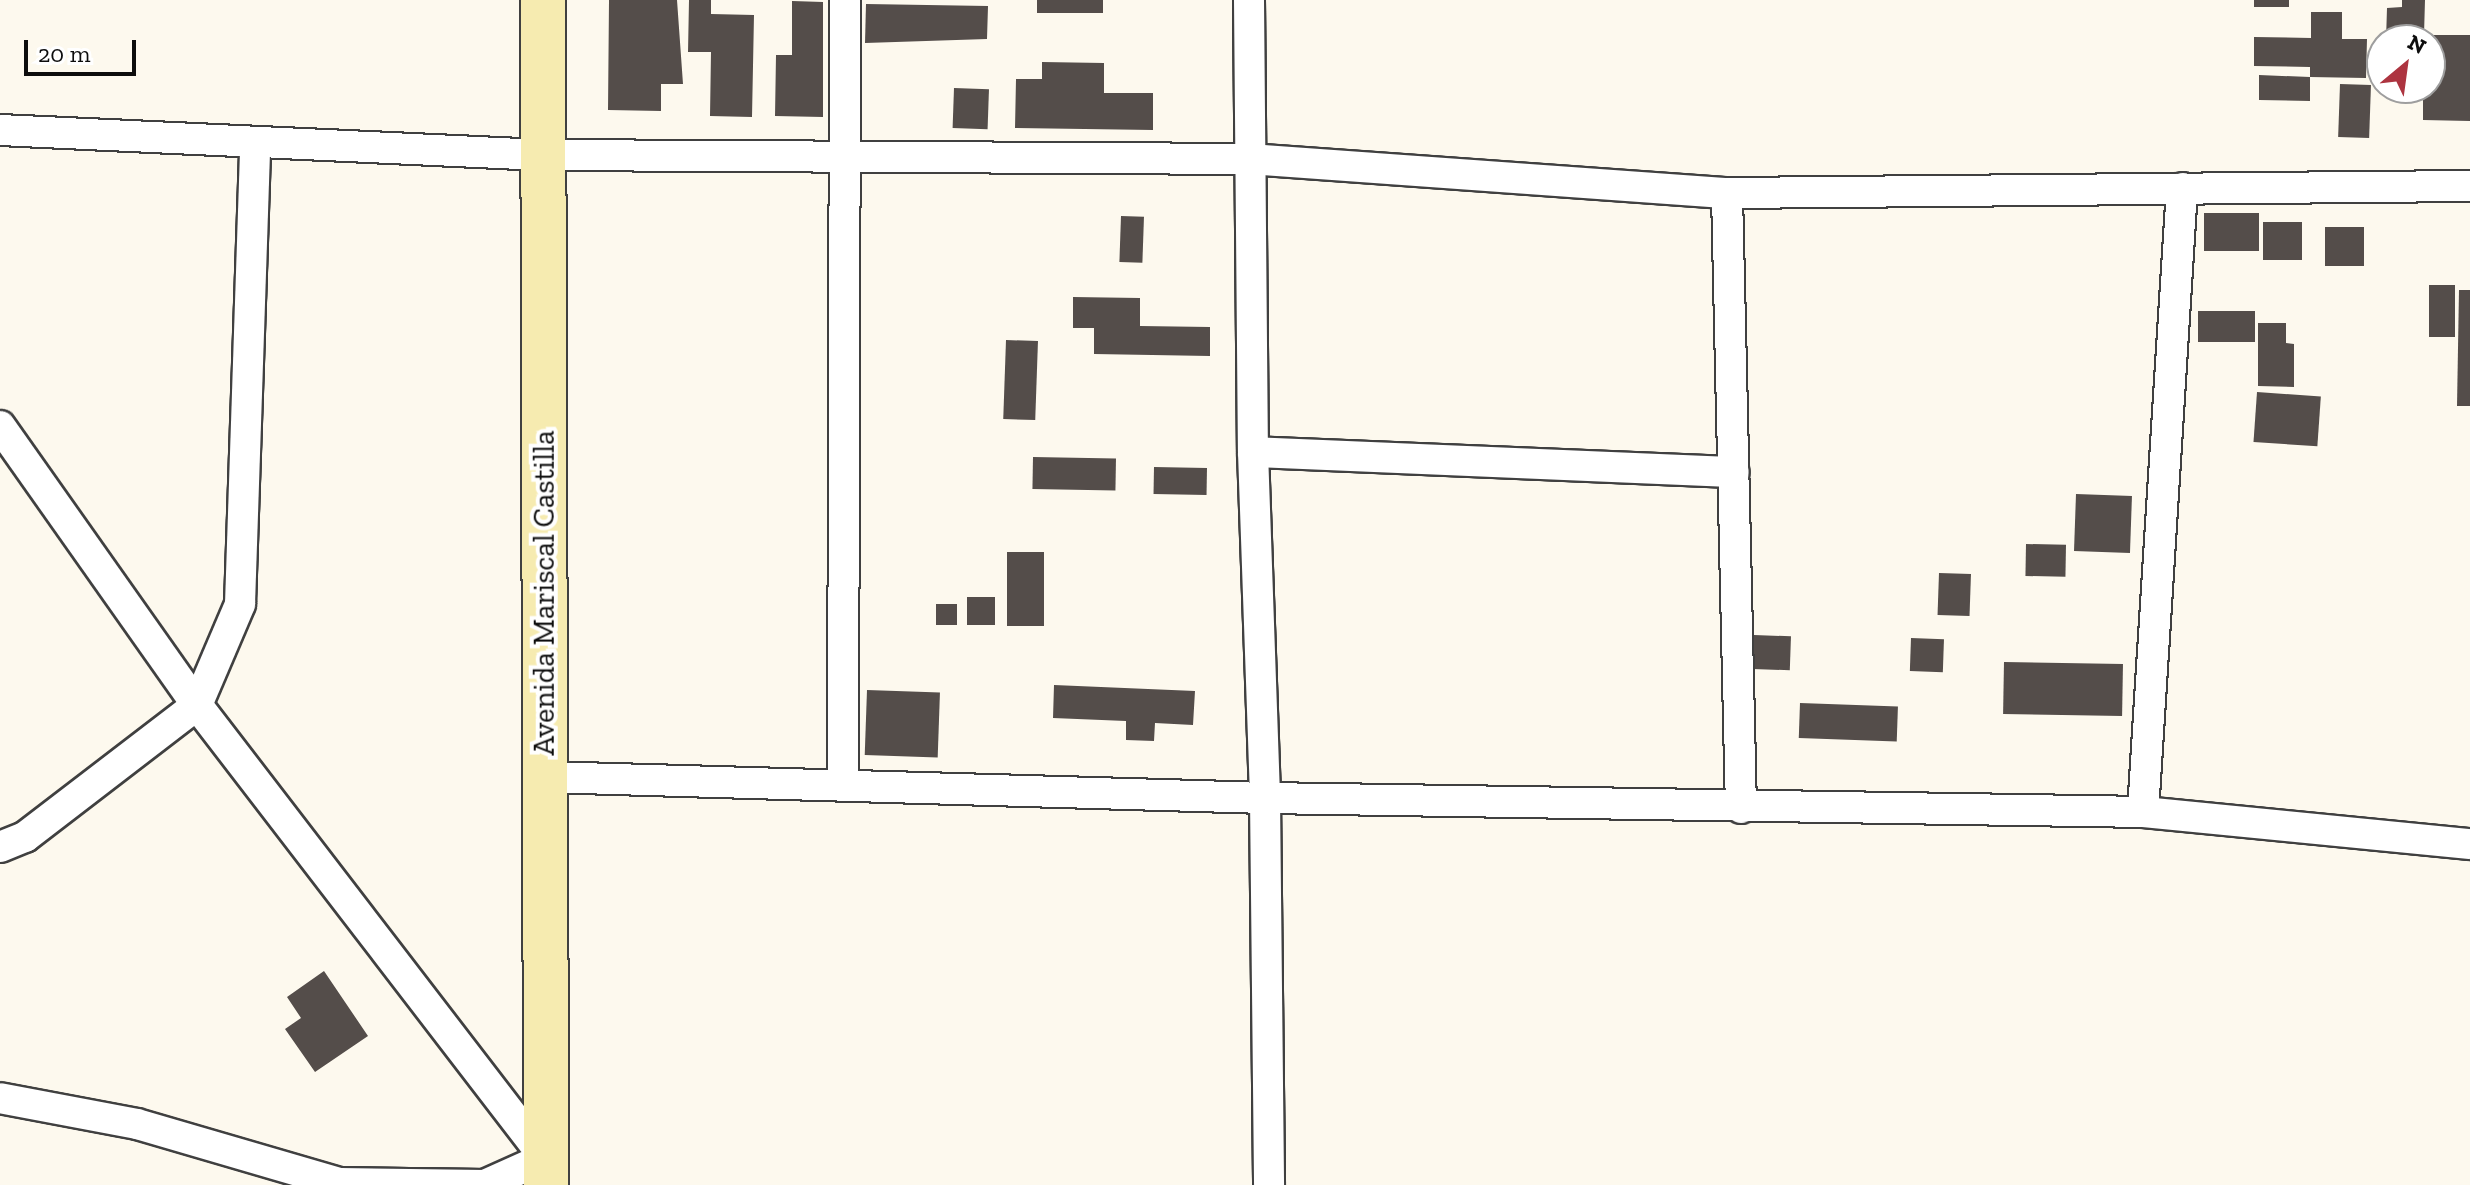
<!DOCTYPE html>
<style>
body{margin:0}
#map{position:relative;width:2470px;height:1185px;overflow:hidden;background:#fdf9ee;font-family:"Zilla Slab",serif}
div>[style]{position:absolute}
.building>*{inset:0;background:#544d4a;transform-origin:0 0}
.roads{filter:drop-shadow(2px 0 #404040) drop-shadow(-2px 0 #404040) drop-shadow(0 2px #404040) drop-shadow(0 -2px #404040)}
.street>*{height:30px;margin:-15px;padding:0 15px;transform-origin:15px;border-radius:15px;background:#fff}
.secondary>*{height:44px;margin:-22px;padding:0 22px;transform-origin:22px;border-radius:22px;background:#f6ebb0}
span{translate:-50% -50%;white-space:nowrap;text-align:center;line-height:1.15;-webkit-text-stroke:8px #fff;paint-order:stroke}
.street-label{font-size:30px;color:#0d0d0d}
.north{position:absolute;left:2366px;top:24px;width:80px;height:80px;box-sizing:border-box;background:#fff;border:2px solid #9e9e9e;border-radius:50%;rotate:29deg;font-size:22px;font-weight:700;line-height:32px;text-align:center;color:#0d0d0d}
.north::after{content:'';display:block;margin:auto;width:28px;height:36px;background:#ad3440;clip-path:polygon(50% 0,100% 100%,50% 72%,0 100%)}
.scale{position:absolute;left:24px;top:40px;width:112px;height:36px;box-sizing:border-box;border:4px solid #0d0d0d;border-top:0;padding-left:10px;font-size:24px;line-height:28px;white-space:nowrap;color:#0d0d0d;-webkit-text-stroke:6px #fff;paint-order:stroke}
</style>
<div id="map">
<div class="building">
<div style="clip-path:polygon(609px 0,677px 0,683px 84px,661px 84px,661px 111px,608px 110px)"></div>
<div style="clip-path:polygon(689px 0,711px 0,711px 14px,754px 15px,752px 117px,710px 116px,711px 52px,688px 52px)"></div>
<div style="left:1037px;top:0;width:66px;height:13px"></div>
<div style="left:2254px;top:0;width:35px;height:7px"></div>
<div style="clip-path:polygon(2402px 0,2425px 0,2424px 35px,2470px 35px,2470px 121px,2423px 120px,2423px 88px,2430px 88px,2430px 40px,2386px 40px,2387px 8px,2402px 7px)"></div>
<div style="clip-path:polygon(792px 1px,823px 2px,823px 117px,775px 116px,776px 55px,792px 55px)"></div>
<div style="clip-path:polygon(866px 4px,988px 6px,987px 39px,865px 43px)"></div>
<div style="clip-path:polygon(2311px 12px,2342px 12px,2342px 39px,2367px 39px,2366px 78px,2310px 77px,2310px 101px,2259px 100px,2259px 75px,2310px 77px,2310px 67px,2254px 66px,2254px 37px,2311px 38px)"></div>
<div style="clip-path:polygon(1042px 62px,1104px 63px,1104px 93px,1153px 93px,1153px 130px,1015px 128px,1016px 79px,1042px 79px)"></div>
<div style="left:2340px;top:84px;width:31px;height:53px;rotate:2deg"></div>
<div style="left:954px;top:88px;width:35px;height:40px;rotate:2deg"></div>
<div style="left:2204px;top:213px;width:55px;height:38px"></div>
<div style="left:1121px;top:216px;width:23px;height:46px;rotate:2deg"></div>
<div style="left:2263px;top:222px;width:39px;height:38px"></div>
<div style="left:2325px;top:227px;width:39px;height:39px"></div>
<div style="left:2429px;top:285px;width:26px;height:52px"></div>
<div style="clip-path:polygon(2459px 290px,2470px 290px,2470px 406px,2457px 406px)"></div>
<div style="clip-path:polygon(1073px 297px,1140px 298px,1140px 326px,1210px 327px,1210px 356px,1094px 354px,1094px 328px,1073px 328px)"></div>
<div style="left:2198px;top:311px;width:57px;height:31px"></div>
<div style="clip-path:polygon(2258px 323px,2286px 323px,2286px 343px,2294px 344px,2294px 387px,2258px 386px)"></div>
<div style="left:1006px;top:340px;width:32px;height:79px;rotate:2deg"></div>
<div style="left:2257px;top:392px;width:64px;height:50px;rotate:4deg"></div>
<div style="left:1033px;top:457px;width:83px;height:32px;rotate:1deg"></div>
<div style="left:1154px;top:467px;width:53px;height:27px;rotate:1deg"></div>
<div style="left:2076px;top:494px;width:56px;height:57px;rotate:2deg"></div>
<div style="left:2026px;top:544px;width:40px;height:32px;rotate:1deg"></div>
<div style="left:1007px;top:552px;width:37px;height:74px"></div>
<div style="left:1939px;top:573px;width:32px;height:42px;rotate:2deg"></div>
<div style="left:967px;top:597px;width:28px;height:28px"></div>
<div style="left:936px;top:604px;width:21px;height:21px"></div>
<div style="left:1754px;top:635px;width:37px;height:34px;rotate:2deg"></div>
<div style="left:1911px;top:638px;width:33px;height:33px;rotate:2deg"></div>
<div style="left:2004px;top:662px;width:119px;height:52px;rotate:1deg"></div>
<div style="clip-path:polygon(1054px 685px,1195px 691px,1193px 725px,1155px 723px,1154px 741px,1126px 740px,1126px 721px,1053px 718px)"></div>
<div style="left:867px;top:690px;width:73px;height:65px;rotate:2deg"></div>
<div style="left:1800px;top:703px;width:98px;height:35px;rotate:2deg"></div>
<div style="clip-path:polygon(324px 971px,368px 1036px,315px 1072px,285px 1029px,301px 1018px,287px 997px)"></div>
</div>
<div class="roads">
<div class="street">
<div style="left:1249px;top:0;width:452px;rotate:89.5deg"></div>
<div style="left:1253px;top:452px;width:346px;rotate:88deg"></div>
<div style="left:1265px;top:798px;width:387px;rotate:89.4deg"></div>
<div style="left:0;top:130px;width:544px;rotate:2.64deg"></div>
<div style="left:543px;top:155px;width:707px;rotate:0.32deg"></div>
<div style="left:1250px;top:159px;width:478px;rotate:4.1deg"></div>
<div style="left:1727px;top:193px;width:743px;rotate:-0.54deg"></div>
<div style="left:1727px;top:193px;width:615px;rotate:88.7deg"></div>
<div style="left:0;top:426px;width:342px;rotate:54.8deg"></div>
<div style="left:197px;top:705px;width:571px;rotate:52.47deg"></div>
<div style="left:545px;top:1158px;width:66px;rotate:155.8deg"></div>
<div style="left:485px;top:1185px;width:146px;rotate:-179.2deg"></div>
<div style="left:339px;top:1183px;width:210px;rotate:-163.7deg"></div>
<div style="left:137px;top:1124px;width:139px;rotate:-169.3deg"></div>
<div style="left:1253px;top:452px;width:481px;rotate:2.4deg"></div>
<div style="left:545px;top:777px;width:720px;rotate:1.67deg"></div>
<div style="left:1265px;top:798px;width:878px;rotate:0.91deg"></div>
<div style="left:2143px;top:812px;width:329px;rotate:5.6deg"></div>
<div style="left:843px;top:785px;width:785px;rotate:-89.85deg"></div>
<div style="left:2143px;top:812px;width:625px;rotate:-86.42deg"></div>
<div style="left:0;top:847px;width:27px;rotate:-22deg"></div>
<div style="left:25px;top:837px;width:217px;rotate:-37.5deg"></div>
<div style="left:197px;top:705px;width:110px;rotate:-66.9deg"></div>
<div style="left:240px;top:604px;width:462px;rotate:-88.1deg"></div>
</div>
<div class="secondary">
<div style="left:543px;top:0;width:1185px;rotate:89.85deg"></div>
</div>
</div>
<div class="street-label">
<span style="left:544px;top:593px;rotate:-90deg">Avenida Mariscal Castilla</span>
</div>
<div class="north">N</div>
<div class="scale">20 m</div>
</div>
